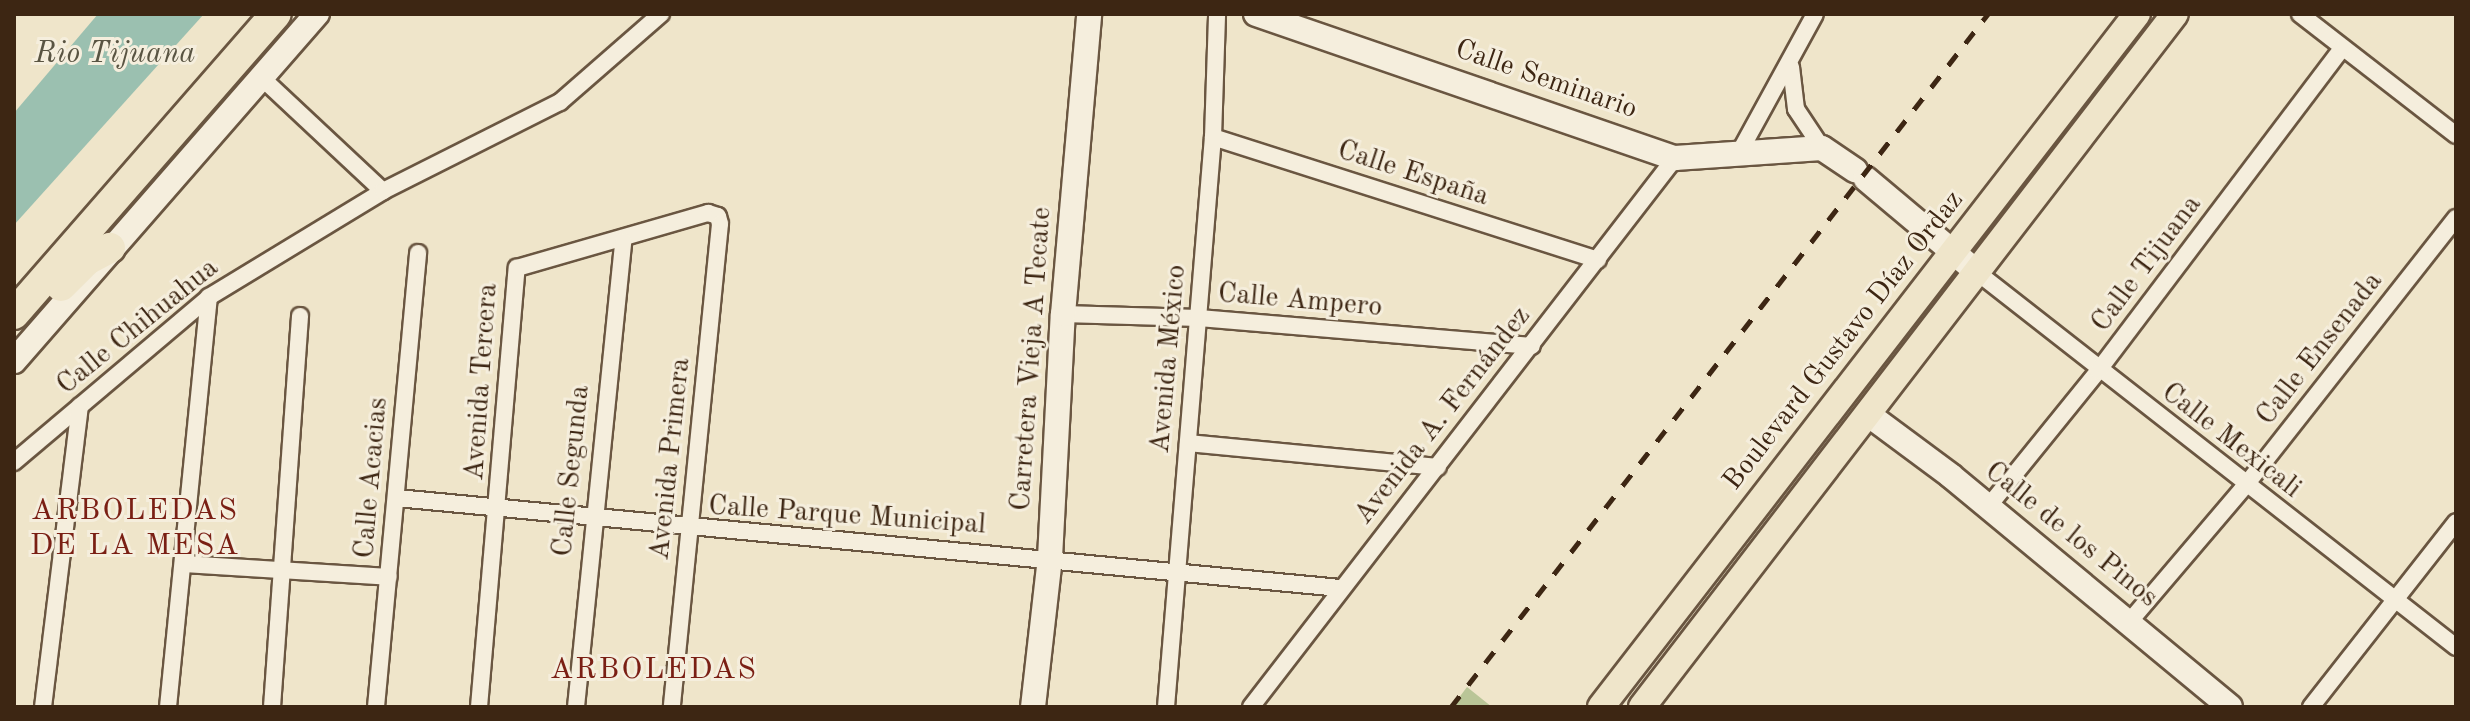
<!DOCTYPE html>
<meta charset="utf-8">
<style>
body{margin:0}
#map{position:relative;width:2470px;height:721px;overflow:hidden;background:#efe5ca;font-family:"Old Standard TT",serif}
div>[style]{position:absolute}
.green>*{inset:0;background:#b9c597}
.water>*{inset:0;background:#9bc0b0}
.roads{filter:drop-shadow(2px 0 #6a5641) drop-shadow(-2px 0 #6a5641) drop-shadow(0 2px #6a5641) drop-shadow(0 -2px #6a5641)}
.street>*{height:16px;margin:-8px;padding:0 8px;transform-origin:8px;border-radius:8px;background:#f5eedd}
.secondary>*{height:24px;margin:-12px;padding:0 12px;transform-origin:12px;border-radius:12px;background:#f5eedd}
.primary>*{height:26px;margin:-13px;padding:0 13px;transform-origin:13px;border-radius:13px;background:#efe5ca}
.highway>*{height:30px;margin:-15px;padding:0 15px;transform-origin:15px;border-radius:15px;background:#efe5ca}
.rail>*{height:5px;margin-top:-2.5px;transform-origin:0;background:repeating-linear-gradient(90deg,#3d2613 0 14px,transparent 0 28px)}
span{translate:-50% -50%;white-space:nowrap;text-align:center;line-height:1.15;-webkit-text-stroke:6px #f5eedd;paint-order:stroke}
.street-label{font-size:28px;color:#3d2613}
.water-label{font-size:30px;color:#595442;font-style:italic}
.neighbourhood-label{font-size:30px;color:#7a1f14;letter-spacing:2px}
.frame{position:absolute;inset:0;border:16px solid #3d2613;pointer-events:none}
</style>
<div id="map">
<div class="green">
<div style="clip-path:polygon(1467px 687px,1492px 707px,1452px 707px)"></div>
</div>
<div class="water">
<div style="clip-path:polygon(98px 14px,204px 14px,14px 225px,14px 113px)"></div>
</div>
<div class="roads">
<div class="street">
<div style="left:2300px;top:14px;width:197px;rotate:37.8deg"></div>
<div style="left:1791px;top:67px;width:42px;rotate:83.2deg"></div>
<div style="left:1796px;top:109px;width:47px;rotate:56.3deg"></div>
<div style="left:261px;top:77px;width:167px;rotate:43.1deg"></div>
<div style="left:1213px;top:137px;width:404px;rotate:17.7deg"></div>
<div style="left:1739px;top:153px;width:158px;rotate:-61.3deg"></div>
<div style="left:1978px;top:273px;width:607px;rotate:38.04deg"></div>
<div style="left:1063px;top:314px;width:136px;rotate:1.7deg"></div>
<div style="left:1199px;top:318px;width:334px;rotate:4.8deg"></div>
<div style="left:1188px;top:443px;width:251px;rotate:5.5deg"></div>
<div style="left:14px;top:462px;width:255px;rotate:-40.2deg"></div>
<div style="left:209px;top:297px;width:204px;rotate:-31.3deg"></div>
<div style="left:383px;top:191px;width:198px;rotate:-26.7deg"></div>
<div style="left:560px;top:102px;width:134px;rotate:-41.1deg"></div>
<div style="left:397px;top:498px;width:947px;rotate:5.45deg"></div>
<div style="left:1988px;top:507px;width:175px;rotate:-51deg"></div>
<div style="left:2098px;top:371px;width:405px;rotate:-52.9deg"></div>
<div style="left:184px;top:564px;width:205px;rotate:3.6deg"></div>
<div style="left:2130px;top:621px;width:177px;rotate:-49.6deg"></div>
<div style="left:2245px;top:486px;width:341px;rotate:-51.8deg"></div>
<div style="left:43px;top:707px;width:303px;rotate:-83deg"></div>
<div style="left:168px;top:707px;width:412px;rotate:-84.3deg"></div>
<div style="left:272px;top:707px;width:392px;rotate:-85.9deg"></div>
<div style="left:376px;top:707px;width:456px;rotate:-84.7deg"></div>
<div style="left:479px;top:707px;width:441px;rotate:-85.1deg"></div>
<div style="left:517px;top:268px;width:199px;rotate:-16.1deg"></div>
<div style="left:708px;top:213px;width:10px;rotate:17deg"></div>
<div style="left:718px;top:216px;width:8px;rotate:76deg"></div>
<div style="left:720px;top:224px;width:485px;rotate:95.7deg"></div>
<div style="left:576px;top:707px;width:468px;rotate:-84.2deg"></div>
<div style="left:1166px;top:707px;width:572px;rotate:-85.29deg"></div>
<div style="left:1213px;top:137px;width:123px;rotate:-88.1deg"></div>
<div style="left:1251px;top:707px;width:694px;rotate:-52.32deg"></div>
<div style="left:2311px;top:707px;width:235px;rotate:-51.9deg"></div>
</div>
<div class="secondary">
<div style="left:1256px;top:14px;width:443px;rotate:19deg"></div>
<div style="left:1675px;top:158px;width:147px;rotate:-3.9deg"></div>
<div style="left:1822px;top:148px;width:40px;rotate:34deg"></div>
<div style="left:1866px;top:179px;width:146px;rotate:40deg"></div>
<div style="left:14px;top:361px;width:461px;rotate:-48.9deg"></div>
<div style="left:1869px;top:415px;width:102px;rotate:36.6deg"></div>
<div style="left:1951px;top:476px;width:362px;rotate:39.6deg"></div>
<div style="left:1033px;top:707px;width:150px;rotate:-83.5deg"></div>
<div style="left:1050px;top:558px;width:244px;rotate:-87deg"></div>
<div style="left:1063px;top:314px;width:301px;rotate:-85deg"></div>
</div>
<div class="primary">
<div style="left:1601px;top:707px;width:876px;rotate:-52.28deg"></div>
<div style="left:1642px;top:707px;width:874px;rotate:-52.44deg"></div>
</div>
<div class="highway">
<div style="left:61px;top:286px;width:37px;rotate:-45deg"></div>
<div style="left:87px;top:260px;width:26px;rotate:-28deg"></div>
<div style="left:14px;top:314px;width:398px;rotate:-48.9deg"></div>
</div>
</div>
<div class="rail">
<div style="left:1451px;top:707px;width:877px;rotate:-52.23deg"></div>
</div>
<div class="street-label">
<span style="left:1546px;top:80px;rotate:19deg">Calle Seminario</span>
<span style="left:1413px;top:174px;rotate:18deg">Calle España</span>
<span style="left:2147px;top:264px;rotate:-53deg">Calle Tijuana</span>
<span style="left:1300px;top:301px;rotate:5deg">Calle Ampero</span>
<span style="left:138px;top:327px;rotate:-39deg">Calle Chihuahua</span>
<span style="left:1844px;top:341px;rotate:-52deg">Boulevard Gustavo Díaz Ordaz</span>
<span style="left:2320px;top:349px;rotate:-52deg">Calle Ensenada</span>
<span style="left:1032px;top:359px;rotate:-86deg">Carretera Vieja A Tecate</span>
<span style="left:1169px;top:359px;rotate:-85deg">Avenida México</span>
<span style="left:482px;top:382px;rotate:-86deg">Avenida Tercera</span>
<span style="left:1443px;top:416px;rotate:-52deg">Avenida A. Fernández</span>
<span style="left:2231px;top:441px;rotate:38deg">Calle Mexicali</span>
<span style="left:671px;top:459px;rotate:-84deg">Avenida Primera</span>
<span style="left:572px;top:471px;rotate:-84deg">Calle Segunda</span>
<span style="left:372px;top:478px;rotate:-85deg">Calle Acacias</span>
<span style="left:847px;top:516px;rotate:4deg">Calle Parque Municipal</span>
<span style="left:2071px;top:535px;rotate:39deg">Calle de los Pinos</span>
</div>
<div class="water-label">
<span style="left:115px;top:54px">Rio Tijuana</span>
</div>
<div class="neighbourhood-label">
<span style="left:135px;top:528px">ARBOLEDAS<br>DE LA MESA</span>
<span style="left:654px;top:670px">ARBOLEDAS</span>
</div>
<div class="frame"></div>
</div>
